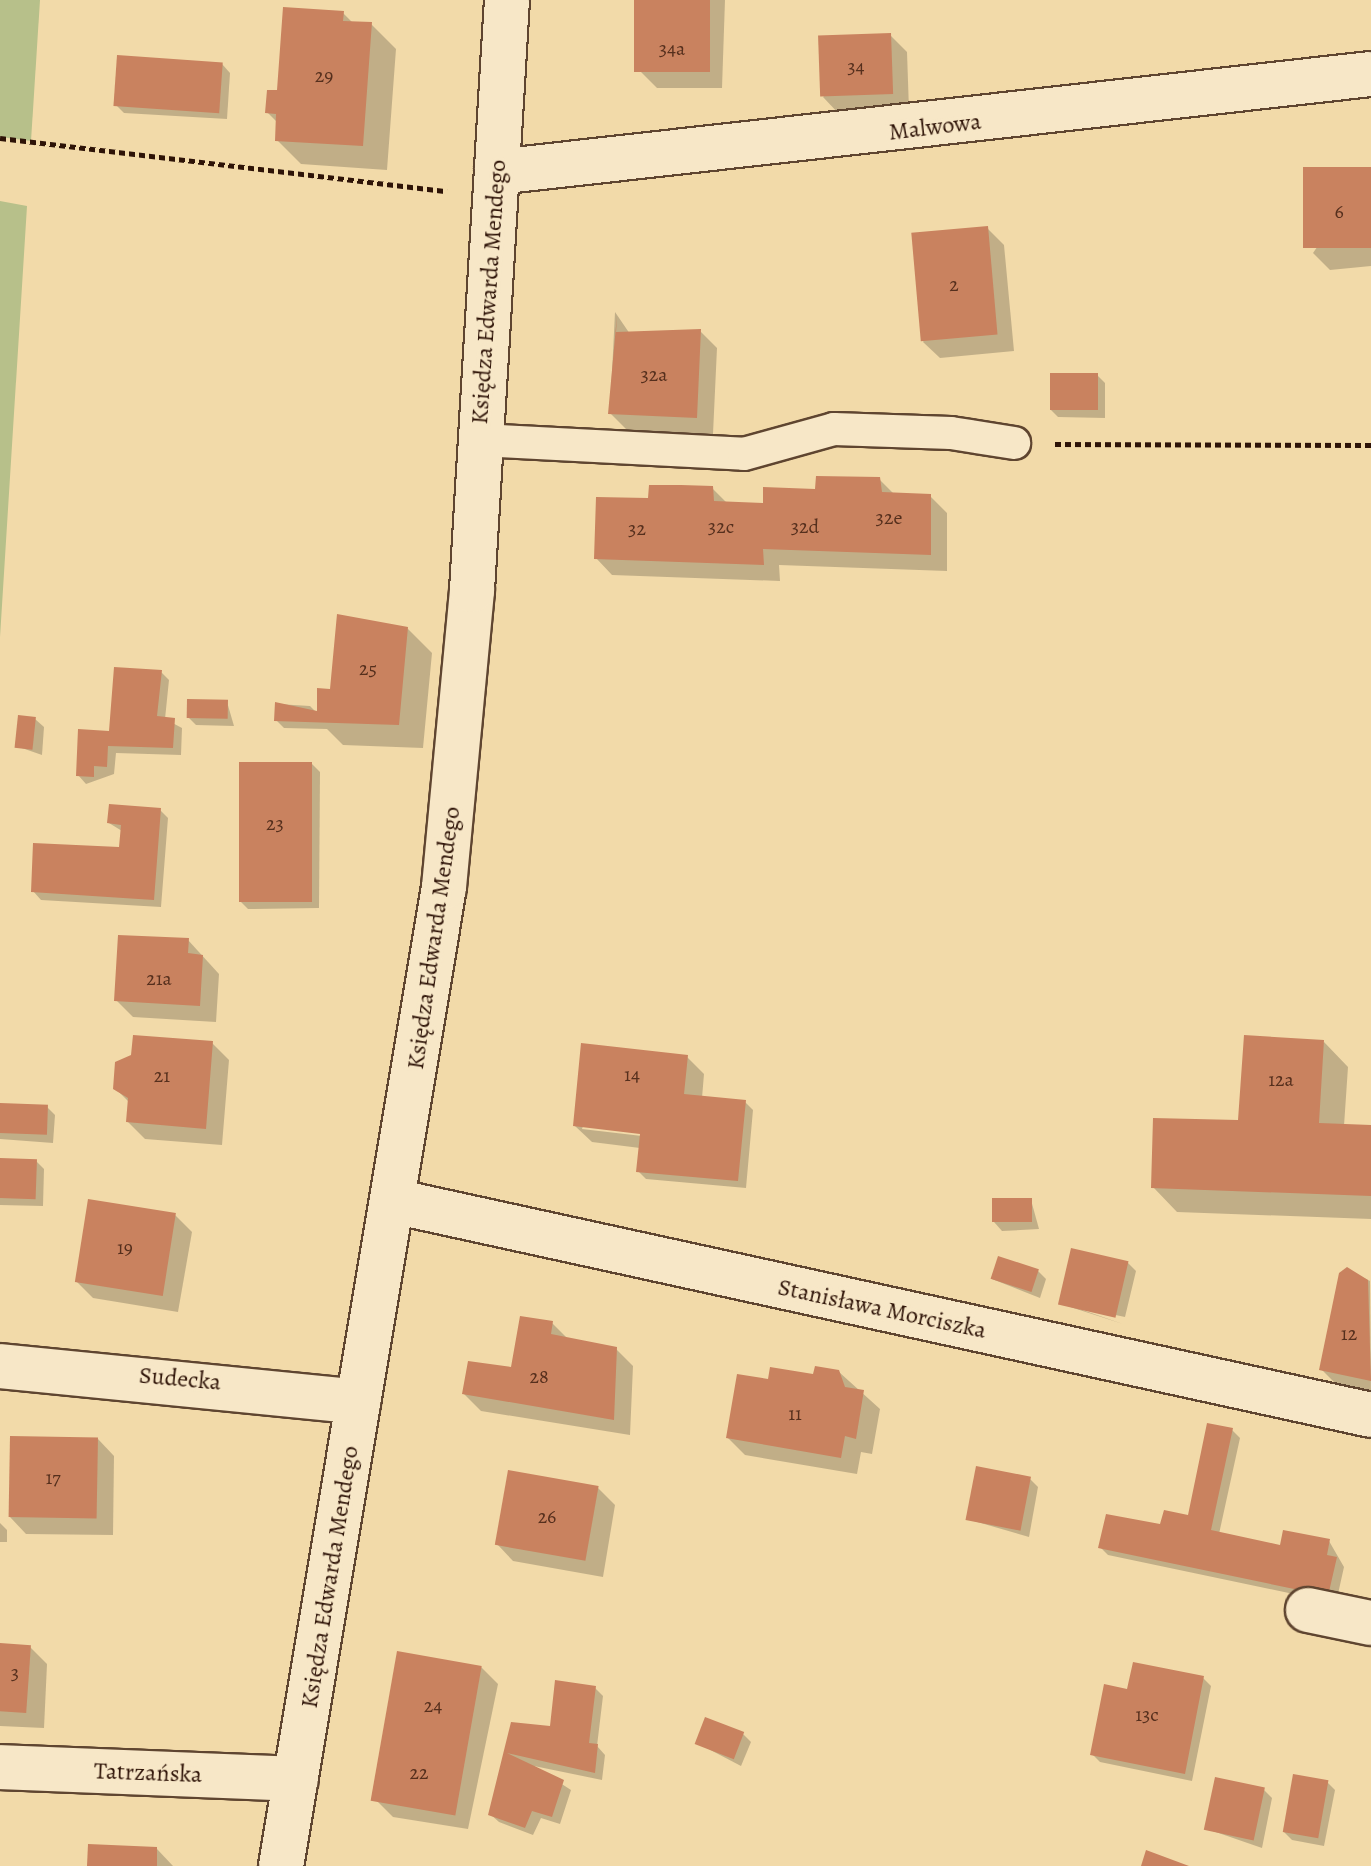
<!DOCTYPE html>
<meta charset="utf-8">
<style>
body{margin:0}
#map{position:relative;width:1371px;height:1866px;overflow:hidden;background:#f2daa9;font-family:Alegreya,serif}
div>[style]{position:absolute}
.green>*{inset:0;background:#b7c08a}
.shadow>*{inset:0;background:#0003}
.building>*{inset:0;background:#c9825f;transform-origin:0 0}
.path>*{height:5px;margin-top:-2.5px;transform-origin:0;background:repeating-linear-gradient(90deg,#2e1307 0 6px,transparent 0 10px)}
.roads{filter:drop-shadow(2px 0 #5f4530) drop-shadow(-2px 0 #5f4530) drop-shadow(0 2px #5f4530) drop-shadow(0 -2px #5f4530)}
.lane>*{height:32px;margin:-16px;padding:0 16px;transform-origin:16px;border-radius:16px;background:#f7e7c7}
.street>*{height:44px;margin:-22px;padding:0 22px;transform-origin:22px;border-radius:22px;background:#f7e7c7}
span{translate:-50% -50%;white-space:nowrap;text-align:center;line-height:1.15;-webkit-text-stroke:7px #f7e7c7;paint-order:stroke}
.number-label{font-size:20px;color:#552f1d}
.number-label span{-webkit-text-stroke-width:0}
.street-label{font-size:24px;color:#2e1307}
</style>
<div id="map">
<div class="green">
<div style="clip-path:polygon(0 0,40px 0,31px 141px,0 137px)"></div>
<div style="clip-path:polygon(0 201px,27px 206px,0 637px)"></div>
</div>
<div class="shadow">
<div style="clip-path:polygon(638px 0,725px 0,722px 88px,657px 88px,640px 71px)"></div>
<div style="clip-path:polygon(343px 13px,353px 23px,371px 24px,396px 49px,387px 170px,301px 164px,277px 140px,278px 123px,267px 112px)"></div>
<div style="clip-path:polygon(890px 35px,907px 52px,909px 110px,839px 114px,823px 97px)"></div>
<div style="clip-path:polygon(222px 64px,230px 73px,227px 119px,124px 113px,116px 105px)"></div>
<div style="clip-path:polygon(1371px 169px,1371px 266px,1330px 270px,1313px 253px)"></div>
<div style="clip-path:polygon(987px 228px,1004px 245px,1014px 351px,940px 358px,923px 342px)"></div>
<div style="clip-path:polygon(615px 312px,630px 334px,700px 331px,717px 348px,713px 434px,627px 430px,610px 413px)"></div>
<div style="clip-path:polygon(1097px 375px,1105px 383px,1105px 418px,1058px 417px,1050px 409px)"></div>
<div style="clip-path:polygon(879px 479px,894px 494px,930px 496px,947px 513px,947px 571px,779px 565px,780px 581px,612px 575px,596px 558px,650px 500px,712px 488px,727px 503px,764px 505px)"></div>
<div style="clip-path:polygon(407px 628px,432px 653px,423px 748px,343px 745px,327px 729px,284px 728px,276px 720px,277px 704px,310px 706px,319px 715px,332px 691px)"></div>
<div style="clip-path:polygon(161px 672px,169px 680px,165px 719px,182px 728px,181px 755px,116px 753px,114px 774px,86px 784px,78px 775px)"></div>
<div style="clip-path:polygon(227px 702px,234px 726px,196px 725px,188px 717px)"></div>
<div style="clip-path:polygon(35px 719px,44px 727px,42px 755px,19px 747px)"></div>
<div style="clip-path:polygon(312px 764px,320px 772px,319px 908px,248px 909px,240px 901px)"></div>
<div style="clip-path:polygon(160px 810px,168px 818px,161px 907px,41px 900px,33px 891px,121px 849px,122px 831px,109px 823px)"></div>
<div style="clip-path:polygon(188px 940px,219px 974px,216px 1022px,133px 1017px,116px 1000px)"></div>
<div style="clip-path:polygon(1324px 1042px,1348px 1067px,1344px 1126px,1371px 1127px,1371px 1219px,1177px 1212px,1153px 1187px,1240px 1122px)"></div>
<div style="clip-path:polygon(212px 1043px,229px 1060px,222px 1145px,145px 1139px,128px 1122px,129px 1102px,115px 1088px)"></div>
<div style="clip-path:polygon(evenodd,687px 1057px,704px 1074px,702px 1098px,745px 1102px,753px 1110px,746px 1188px,646px 1179px,638px 1171px,640px 1148px,592px 1142px,575px 1126px,687px 1057px,583px 1126px,642px 1132px,642px 1136px,582px 1129px,583px 1126px)"></div>
<div style="clip-path:polygon(0 1105px,47px 1107px,55px 1115px,53px 1143px,0 1139px)"></div>
<div style="clip-path:polygon(0 1160px,36px 1161px,44px 1169px,43px 1206px,0 1205px)"></div>
<div style="clip-path:polygon(1031px 1200px,1039px 1229px,1002px 1231px,994px 1222px)"></div>
<div style="clip-path:polygon(175px 1215px,192px 1232px,178px 1312px,93px 1298px,76px 1281px)"></div>
<div style="clip-path:polygon(1128px 1263px,1136px 1271px,1125px 1317px,1068px 1305px,1123px 1324px,1061px 1304px)"></div>
<div style="clip-path:polygon(1348px 1270px,1370px 1281px,1371px 1399px,1345px 1393px,1321px 1369px)"></div>
<div style="clip-path:polygon(1038px 1271px,1046px 1279px,1040px 1298px,992px 1279px)"></div>
<div style="clip-path:polygon(552px 1323px,569px 1340px,616px 1349px,633px 1366px,630px 1435px,481px 1411px,464px 1394px,512px 1370px)"></div>
<div style="clip-path:polygon(839px 1372px,880px 1409px,872px 1454px,861px 1452px,857px 1474px,745px 1455px,728px 1438px,770px 1381px)"></div>
<div style="clip-path:polygon(1232px 1430px,1240px 1438px,1219px 1534px,1282px 1547px,1329px 1541px,1344px 1567px,1336px 1603px,1108px 1555px,1100px 1547px,1189px 1517px)"></div>
<div style="clip-path:polygon(98px 1439px,114px 1456px,113px 1535px,26px 1534px,10px 1517px)"></div>
<div style="clip-path:polygon(1030px 1479px,1038px 1487px,1029px 1537px,967px 1519px)"></div>
<div style="clip-path:polygon(598px 1488px,615px 1505px,603px 1577px,513px 1561px,497px 1544px)"></div>
<div style="clip-path:polygon(0 1523px,7px 1530px,7px 1542px,0 1542px)"></div>
<div style="clip-path:polygon(0 1645px,30px 1647px,47px 1664px,44px 1728px,0 1726px)"></div>
<div style="clip-path:polygon(481px 1667px,498px 1684px,468px 1829px,393px 1817px,376px 1800px)"></div>
<div style="clip-path:polygon(1203px 1678px,1211px 1686px,1192px 1781px,1100px 1762px,1092px 1754px,1129px 1691px)"></div>
<div style="clip-path:polygon(595px 1688px,603px 1696px,597px 1746px,605px 1755px,602px 1780px,534px 1766px,571px 1790px,560px 1824px,541px 1818px,533px 1835px,499px 1822px,490px 1814px,512px 1724px,552px 1729px)"></div>
<div style="clip-path:polygon(743px 1734px,751px 1742px,741px 1766px,697px 1743px)"></div>
<div style="clip-path:polygon(1327px 1782px,1335px 1790px,1324px 1846px,1292px 1840px,1284px 1832px)"></div>
<div style="clip-path:polygon(1264px 1790px,1272px 1798px,1262px 1848px,1207px 1829px)"></div>
<div style="clip-path:polygon(157px 1849px,173px 1866px,89px 1866px)"></div>
</div>
<div class="building">
<div style="left:634px;top:0;width:76px;height:72px"></div>
<div style="clip-path:polygon(283px 7px,344px 11px,343px 21px,372px 22px,363px 146px,275px 141px,276px 114px,265px 113px,267px 90px,277px 90px)"></div>
<div style="left:891px;top:33px;width:61px;height:73px;rotate:88deg"></div>
<div style="left:117px;top:55px;width:106px;height:51px;rotate:4deg"></div>
<div style="left:1371px;top:167px;width:81px;height:68px;rotate:90deg"></div>
<div style="left:988px;top:226px;width:109px;height:77px;rotate:85deg"></div>
<div style="clip-path:polygon(617px 315px,616px 332px,701px 329px,697px 418px,608px 414px)"></div>
<div style="left:1050px;top:373px;width:48px;height:37px"></div>
<div style="clip-path:polygon(816px 476px,880px 477px,882px 492px,931px 494px,931px 555px,763px 549px,764px 565px,594px 559px,596px 497px,648px 498px,649px 485px,681px 485px,713px 486px,714px 501px,763px 503px,763px 487px,815px 489px)"></div>
<div style="clip-path:polygon(337px 614px,408px 627px,399px 725px,274px 721px,275px 702px,317px 711px,317px 688px,330px 689px)"></div>
<div style="clip-path:polygon(114px 667px,162px 670px,157px 716px,175px 718px,173px 748px,108px 746px,107px 767px,94px 766px,94px 777px,76px 776px,78px 729px,109px 731px)"></div>
<div style="left:187px;top:699px;width:41px;height:19px;rotate:1deg"></div>
<div style="left:18px;top:715px;width:18px;height:33px;rotate:6deg"></div>
<div style="left:239px;top:762px;width:73px;height:140px"></div>
<div style="clip-path:polygon(109px 804px,161px 808px,154px 900px,31px 892px,33px 843px,119px 847px,121px 825px,107px 823px)"></div>
<div style="clip-path:polygon(118px 935px,189px 938px,188px 953px,203px 955px,200px 1006px,114px 1001px)"></div>
<div style="clip-path:polygon(133px 1035px,213px 1041px,206px 1129px,126px 1122px,128px 1098px,113px 1089px,115px 1062px,131px 1055px)"></div>
<div style="clip-path:polygon(1244px 1035px,1324px 1040px,1319px 1123px,1371px 1125px,1371px 1196px,1151px 1188px,1153px 1118px,1238px 1120px)"></div>
<div style="clip-path:polygon(581px 1043px,688px 1055px,684px 1094px,746px 1100px,738px 1181px,636px 1172px,640px 1134px,573px 1126px)"></div>
<div style="left:0;top:1103px;width:48px;height:30px;rotate:2deg"></div>
<div style="left:0;top:1158px;width:37px;height:40px;rotate:2deg"></div>
<div style="left:1032px;top:1198px;width:24px;height:40px;rotate:90deg"></div>
<div style="left:88px;top:1199px;width:89px;height:84px;rotate:9deg"></div>
<div style="left:1071px;top:1248px;width:59px;height:58px;rotate:13deg"></div>
<div style="left:998px;top:1256px;width:43px;height:24px;rotate:18deg"></div>
<div style="clip-path:polygon(1347px 1267px,1368px 1280px,1371px 1381px,1319px 1370px,1339px 1273px)"></div>
<div style="clip-path:polygon(520px 1316px,553px 1321px,551px 1334px,617px 1347px,614px 1420px,462px 1394px,468px 1361px,511px 1367px)"></div>
<div style="clip-path:polygon(815px 1366px,839px 1370px,845px 1387px,864px 1390px,856px 1439px,845px 1436px,841px 1458px,726px 1438px,737px 1374px,768px 1379px,770px 1367px,813px 1374px)"></div>
<div style="clip-path:polygon(1207px 1423px,1233px 1428px,1211px 1530px,1280px 1545px,1283px 1530px,1330px 1539px,1327px 1555px,1337px 1557px,1328px 1596px,1098px 1548px,1106px 1514px,1160px 1524px,1164px 1510px,1188px 1515px)"></div>
<div style="left:10px;top:1436px;width:88px;height:81px;rotate:1deg"></div>
<div style="left:976px;top:1466px;width:56px;height:55px;rotate:11deg"></div>
<div style="left:508px;top:1470px;width:92px;height:76px;rotate:10deg"></div>
<div style="left:0;top:1643px;width:31px;height:68px;rotate:4deg"></div>
<div style="left:397px;top:1651px;width:86px;height:152px;rotate:10deg"></div>
<div style="clip-path:polygon(1133px 1662px,1204px 1676px,1185px 1774px,1090px 1755px,1104px 1684px,1127px 1689px)"></div>
<div style="clip-path:polygon(555px 1680px,596px 1686px,589px 1743px,598px 1744px,595px 1773px,507px 1753px,564px 1780px,552px 1817px,532px 1811px,525px 1828px,488px 1815px,511px 1722px,550px 1726px)"></div>
<div style="left:705px;top:1717px;width:42px;height:29px;rotate:21deg"></div>
<div style="left:1293px;top:1774px;width:36px;height:59px;rotate:10deg"></div>
<div style="left:1215px;top:1777px;width:51px;height:54px;rotate:12deg"></div>
<div style="clip-path:polygon(88px 1844px,157px 1847px,157px 1866px,87px 1866px)"></div>
<div style="clip-path:polygon(1146px 1850px,1189px 1866px,1141px 1866px)"></div>
</div>
<div class="path">
<div style="left:0;top:138px;width:450px;rotate:6.8deg"></div>
<div style="left:1055px;top:444px;width:316px;rotate:0.2deg"></div>
</div>
<div class="roads">
<div class="lane">
<div style="left:480px;top:440px;width:264px;rotate:3deg"></div>
<div style="left:744px;top:454px;width:93px;rotate:-15.5deg"></div>
<div style="left:834px;top:429px;width:117px;rotate:2deg"></div>
<div style="left:951px;top:433px;width:64px;rotate:9deg"></div>
</div>
<div class="street">
<div style="left:497px;top:172px;width:879px;rotate:-6.4deg"></div>
<div style="left:393px;top:1201px;width:1001px;rotate:12.34deg"></div>
<div style="left:0;top:1366px;width:360px;rotate:5.7deg"></div>
<div style="left:1308px;top:1610px;width:64px;rotate:11.7deg"></div>
<div style="left:0;top:1767px;width:296px;rotate:2.3deg"></div>
<div style="left:281px;top:1866px;width:992px;rotate:-80.55deg"></div>
<div style="left:444px;top:887px;width:298px;rotate:-84.6deg"></div>
<div style="left:472px;top:590px;width:591px;rotate:-86.61deg"></div>
</div>
</div>
<div class="number-label">
<span style="left:672px;top:48px">34a</span>
<span style="left:856px;top:66px">34</span>
<span style="left:324px;top:75px">29</span>
<span style="left:1339px;top:211px">6</span>
<span style="left:954px;top:284px">2</span>
<span style="left:654px;top:374px">32a</span>
<span style="left:889px;top:517px">32e</span>
<span style="left:721px;top:526px">32c</span>
<span style="left:805px;top:526px">32d</span>
<span style="left:637px;top:528px">32</span>
<span style="left:368px;top:668px">25</span>
<span style="left:275px;top:823px">23</span>
<span style="left:159px;top:978px">21a</span>
<span style="left:632px;top:1074px">14</span>
<span style="left:162px;top:1075px">21</span>
<span style="left:1281px;top:1079px">12a</span>
<span style="left:125px;top:1247px">19</span>
<span style="left:1349px;top:1333px">12</span>
<span style="left:539px;top:1376px">28</span>
<span style="left:795px;top:1413px">11</span>
<span style="left:53px;top:1477px">17</span>
<span style="left:547px;top:1516px">26</span>
<span style="left:15px;top:1672px">3</span>
<span style="left:433px;top:1705px">24</span>
<span style="left:1147px;top:1714px">13c</span>
<span style="left:419px;top:1772px">22</span>
</div>
<div class="street-label">
<span style="left:935px;top:127px;rotate:-7deg">Malwowa</span>
<span style="left:489px;top:292px;rotate:-86deg">Księdza Edwarda Mendego</span>
<span style="left:434px;top:938px;rotate:-82deg">Księdza Edwarda Mendego</span>
<span style="left:882px;top:1309px;rotate:12deg">Stanisława Morciszka</span>
<span style="left:180px;top:1379px;rotate:5deg">Sudecka</span>
<span style="left:330px;top:1577px;rotate:-81deg">Księdza Edwarda Mendego</span>
<span style="left:148px;top:1773px;rotate:2deg">Tatrzańska</span>
</div>
</div>
